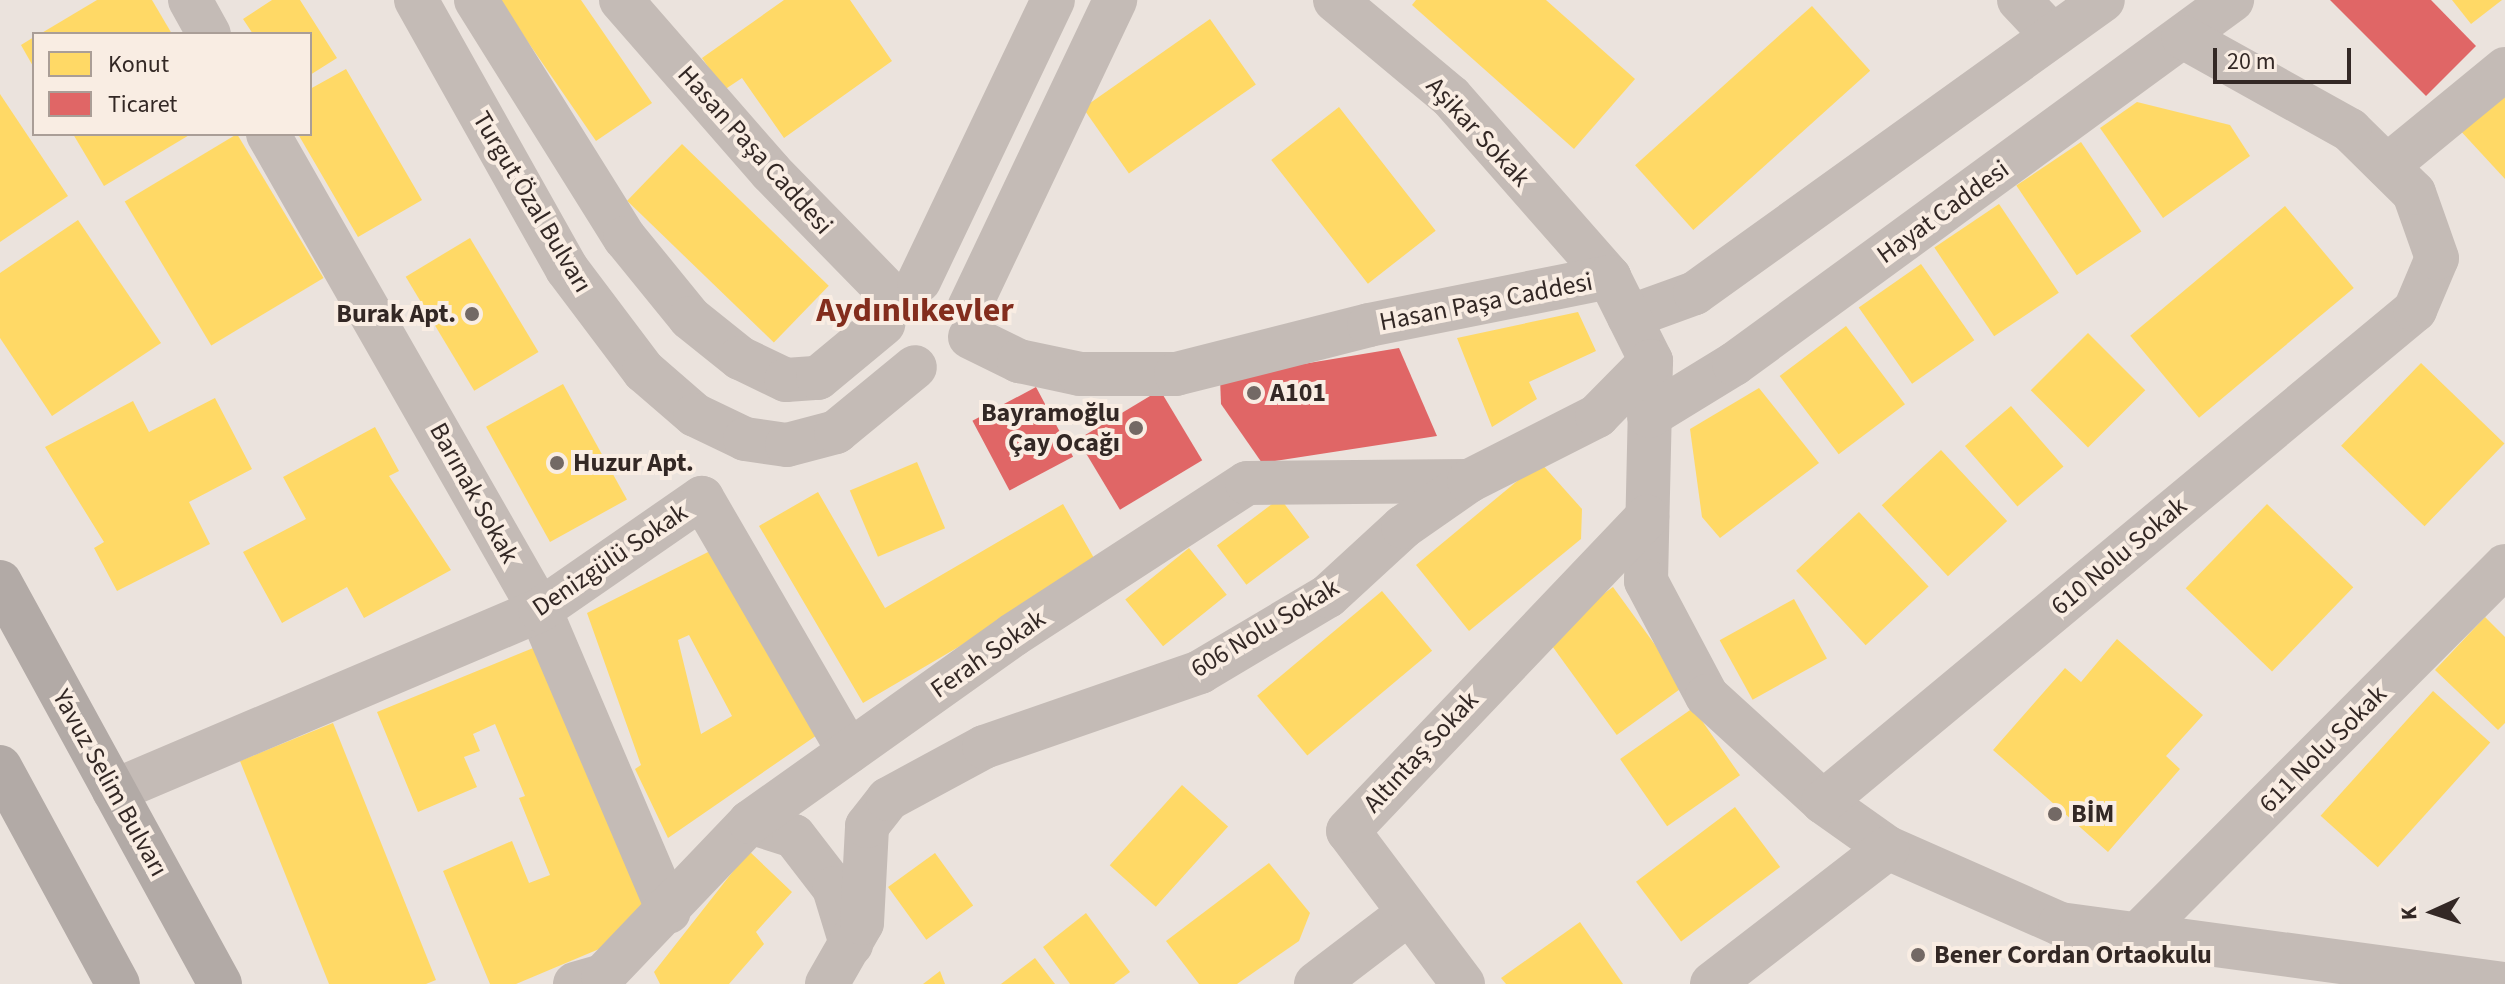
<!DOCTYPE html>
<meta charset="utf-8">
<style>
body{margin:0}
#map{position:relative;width:2505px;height:984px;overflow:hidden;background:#ebe3dd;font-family:"Source Sans 3",sans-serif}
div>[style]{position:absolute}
.homes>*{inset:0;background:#ffd966;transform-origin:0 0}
.shops>*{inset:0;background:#e06666;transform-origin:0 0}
.minor>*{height:44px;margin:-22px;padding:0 22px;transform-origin:22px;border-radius:22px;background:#c4bbb6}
.major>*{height:44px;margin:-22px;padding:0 22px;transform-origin:22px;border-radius:22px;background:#b2aaa6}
.dots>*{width:22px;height:22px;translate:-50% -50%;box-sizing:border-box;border:4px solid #f9ede3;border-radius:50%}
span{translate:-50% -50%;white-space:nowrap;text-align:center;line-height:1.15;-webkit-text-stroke:8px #f9ede3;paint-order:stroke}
.street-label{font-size:26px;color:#332825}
.poi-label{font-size:26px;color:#332825;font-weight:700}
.right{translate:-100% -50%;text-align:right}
.left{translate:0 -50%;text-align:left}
.district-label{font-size:34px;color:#832d1d;font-weight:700}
.legend{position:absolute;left:32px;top:32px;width:280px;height:104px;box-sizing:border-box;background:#f9ede3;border:2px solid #aa9e97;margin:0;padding:10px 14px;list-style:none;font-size:24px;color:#332825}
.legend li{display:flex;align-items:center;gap:16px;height:40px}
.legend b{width:40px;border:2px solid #aa9e97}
.north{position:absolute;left:2393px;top:872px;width:80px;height:80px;-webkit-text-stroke:6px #f9ede3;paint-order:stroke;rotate:267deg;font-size:22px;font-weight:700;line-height:32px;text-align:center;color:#332825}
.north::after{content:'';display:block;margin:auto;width:28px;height:36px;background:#332825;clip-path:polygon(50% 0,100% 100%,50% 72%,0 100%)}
.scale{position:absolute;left:2213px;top:48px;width:138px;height:36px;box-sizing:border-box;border:4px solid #332825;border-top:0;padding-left:10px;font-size:24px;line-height:28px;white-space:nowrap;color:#332825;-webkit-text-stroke:6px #f9ede3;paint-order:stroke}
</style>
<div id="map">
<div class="homes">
<div style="clip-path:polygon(97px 0,152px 0,172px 34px,40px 34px)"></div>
<div style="clip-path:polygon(272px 0,300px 0,337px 58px,310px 75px,310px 34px,253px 34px,243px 19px)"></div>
<div style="clip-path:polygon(499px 0,581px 0,652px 103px,596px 141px)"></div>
<div style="clip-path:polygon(784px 0,850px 0,892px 61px,784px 138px,742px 78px,724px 90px,702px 58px)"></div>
<div style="clip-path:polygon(1416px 0,1546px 0,1635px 79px,1574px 149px,1412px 5px)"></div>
<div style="clip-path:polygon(2452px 0,2502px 0,2471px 24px)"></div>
<div style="left:1812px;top:6px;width:87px;height:238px;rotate:48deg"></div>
<div style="left:1210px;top:19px;width:80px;height:155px;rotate:55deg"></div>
<div style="clip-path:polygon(34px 37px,34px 68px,21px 45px)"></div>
<div style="clip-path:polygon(346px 69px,422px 200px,358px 237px,298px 134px,310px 134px,310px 89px)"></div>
<div style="clip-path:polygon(2505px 83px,2505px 179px,2457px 127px)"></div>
<div style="clip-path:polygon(0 94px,68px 196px,0 242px)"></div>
<div style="clip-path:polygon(2137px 102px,2230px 125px,2250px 156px,2163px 218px,2100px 128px)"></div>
<div style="left:1339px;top:107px;width:157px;height:86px;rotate:52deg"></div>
<div style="clip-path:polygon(73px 134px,191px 134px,104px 186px)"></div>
<div style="left:237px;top:134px;width:168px;height:131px;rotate:59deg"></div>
<div style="left:2081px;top:142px;width:108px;height:78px;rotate:56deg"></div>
<div style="left:682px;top:144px;width:204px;height:79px;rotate:44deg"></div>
<div style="left:1999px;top:204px;width:107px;height:78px;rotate:56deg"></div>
<div style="left:2285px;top:206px;width:107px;height:202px;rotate:50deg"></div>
<div style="clip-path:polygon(78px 220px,161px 343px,52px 416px,0 338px,0 273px)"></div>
<div style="left:470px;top:238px;width:133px;height:75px;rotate:59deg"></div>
<div style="left:1921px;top:264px;width:93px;height:76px;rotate:55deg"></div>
<div style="clip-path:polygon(1578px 312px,1596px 351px,1529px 382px,1537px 399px,1492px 427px,1457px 338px)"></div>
<div style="left:1846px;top:326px;width:98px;height:83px;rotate:53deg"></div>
<div style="left:2088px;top:333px;width:81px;height:81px;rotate:45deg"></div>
<div style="left:2421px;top:363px;width:116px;height:115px;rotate:44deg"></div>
<div style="left:563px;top:384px;width:132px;height:88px;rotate:61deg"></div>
<div style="clip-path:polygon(1759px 388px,1819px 463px,1720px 538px,1702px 517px,1690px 429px)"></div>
<div style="clip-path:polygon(215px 398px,252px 469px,189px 502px,210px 544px,117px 591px,94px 548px,104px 542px,45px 447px,133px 401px,149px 432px)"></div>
<div style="left:2011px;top:406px;width:80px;height:61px;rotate:49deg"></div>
<div style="clip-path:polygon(375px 427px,399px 471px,389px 476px,451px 570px,364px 618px,347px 587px,282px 623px,243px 552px,306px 519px,283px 477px)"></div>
<div style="left:1941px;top:450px;width:97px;height:81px;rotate:47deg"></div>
<div style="left:917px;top:462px;width:72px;height:73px;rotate:67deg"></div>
<div style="clip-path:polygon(1540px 462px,1582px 509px,1581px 539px,1469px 631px,1416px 565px)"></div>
<div style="clip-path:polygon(818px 492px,885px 608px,1063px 504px,1098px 565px,863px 703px,759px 526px)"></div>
<div style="left:1280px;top:498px;width:49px;height:79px;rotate:53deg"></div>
<div style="left:2267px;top:504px;width:120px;height:117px;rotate:44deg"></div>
<div style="left:1859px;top:512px;width:102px;height:86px;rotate:47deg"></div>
<div style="clip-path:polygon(evenodd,718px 547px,820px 733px,668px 838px,635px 769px,641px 765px,587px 613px,718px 547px,689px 635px,732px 716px,701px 734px,678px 640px,689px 635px)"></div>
<div style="left:1189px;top:548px;width:60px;height:82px;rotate:51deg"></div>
<div style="left:1613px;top:587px;width:122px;height:84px;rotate:54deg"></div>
<div style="left:1382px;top:591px;width:78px;height:163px;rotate:50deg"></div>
<div style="left:1794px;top:599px;width:68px;height:85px;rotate:61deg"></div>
<div style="clip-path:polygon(2485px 617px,2505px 637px,2505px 723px,2498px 730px,2435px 670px)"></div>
<div style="clip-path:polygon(2117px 639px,2203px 715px,2166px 756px,2180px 769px,2108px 852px,1993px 750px,2065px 668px,2081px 682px)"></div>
<div style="clip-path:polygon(543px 644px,651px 898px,630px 936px,516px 984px,490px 984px,443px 871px,512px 841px,529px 883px,550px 875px,519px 798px,525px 796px,495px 724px,473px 734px,480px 751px,464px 757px,477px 787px,418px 812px,377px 712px)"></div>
<div style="left:2433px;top:691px;width:77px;height:168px;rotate:42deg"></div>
<div style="left:1693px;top:708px;width:82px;height:89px;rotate:55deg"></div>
<div style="clip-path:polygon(333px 723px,436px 980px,426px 984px,329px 984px,240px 761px)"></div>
<div style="left:1182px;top:785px;width:62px;height:108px;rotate:42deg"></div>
<div style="left:1735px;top:807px;width:75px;height:124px;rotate:53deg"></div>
<div style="clip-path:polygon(749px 851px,792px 892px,756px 932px,764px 944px,729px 984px,660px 984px,654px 972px)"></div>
<div style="left:935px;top:853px;width:65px;height:58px;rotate:54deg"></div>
<div style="clip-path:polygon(1269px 863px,1310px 913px,1299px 941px,1237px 984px,1199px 984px,1166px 941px)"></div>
<div style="clip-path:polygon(1086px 913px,1130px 972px,1114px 984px,1070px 984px,1043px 947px)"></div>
<div style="clip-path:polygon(1580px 922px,1623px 984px,1506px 984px,1501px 978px)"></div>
<div style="clip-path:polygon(1035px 958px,1055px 984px,1001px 984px)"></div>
<div style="clip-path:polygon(940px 971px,945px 984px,923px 984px)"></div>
</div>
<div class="shops">
<div style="clip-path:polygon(2330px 0,2431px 0,2476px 46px,2426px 96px)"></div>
<div style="clip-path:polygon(1399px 348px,1437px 436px,1262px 463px,1221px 404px,1220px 378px)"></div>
<div style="left:1036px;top:387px;width:79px;height:72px;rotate:62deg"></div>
<div style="left:1160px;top:390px;width:82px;height:96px;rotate:59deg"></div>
</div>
<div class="minor">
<div style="left:190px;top:0;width:39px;rotate:61deg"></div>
<div style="left:416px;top:0;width:308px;rotate:60.7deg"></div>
<div style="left:567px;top:269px;width:128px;rotate:53deg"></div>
<div style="left:644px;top:371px;width:67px;rotate:40.8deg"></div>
<div style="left:695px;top:415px;width:55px;rotate:25.6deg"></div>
<div style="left:745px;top:439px;width:42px;rotate:8.1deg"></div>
<div style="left:787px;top:445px;width:51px;rotate:-14.9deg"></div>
<div style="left:836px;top:432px;width:102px;rotate:-39.4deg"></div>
<div style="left:476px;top:0;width:281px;rotate:58deg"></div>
<div style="left:625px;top:238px;width:103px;rotate:50.9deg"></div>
<div style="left:690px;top:318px;width:64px;rotate:38.7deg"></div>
<div style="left:740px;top:358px;width:51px;rotate:25.6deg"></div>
<div style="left:786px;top:380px;width:32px;rotate:-4deg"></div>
<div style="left:818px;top:378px;width:85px;rotate:-39.7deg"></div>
<div style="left:621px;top:0;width:228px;rotate:48.9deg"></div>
<div style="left:771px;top:172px;width:175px;rotate:45.7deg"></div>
<div style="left:1335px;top:0;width:151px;rotate:39.9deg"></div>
<div style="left:1451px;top:97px;width:240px;rotate:48.7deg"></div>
<div style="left:2019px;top:0;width:48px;rotate:46.7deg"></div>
<div style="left:268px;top:134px;width:548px;rotate:60.26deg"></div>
<div style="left:540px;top:610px;width:328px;rotate:66.9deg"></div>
<div style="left:2387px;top:166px;width:153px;rotate:-39.4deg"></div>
<div style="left:919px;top:281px;width:311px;rotate:-64.5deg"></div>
<div style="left:969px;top:308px;width:341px;rotate:-64.6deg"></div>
<div style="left:1629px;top:317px;width:70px;rotate:-20deg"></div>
<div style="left:1695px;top:293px;width:502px;rotate:-35.68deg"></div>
<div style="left:970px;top:337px;width:55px;rotate:26.1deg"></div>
<div style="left:1019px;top:361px;width:62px;rotate:12deg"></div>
<div style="left:1080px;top:374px;width:96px"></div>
<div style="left:1176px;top:374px;width:199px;rotate:-14.2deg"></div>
<div style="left:1369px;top:325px;width:245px;rotate:-11.3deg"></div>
<div style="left:1609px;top:277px;width:94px;rotate:63.4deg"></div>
<div style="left:1651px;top:361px;width:220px;rotate:91.3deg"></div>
<div style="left:1646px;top:581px;width:130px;rotate:62.1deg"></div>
<div style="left:1707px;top:696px;width:157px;rotate:42.4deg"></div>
<div style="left:1823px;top:802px;width:80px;rotate:35.3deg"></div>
<div style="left:1888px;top:848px;width:188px;rotate:23.8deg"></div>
<div style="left:2060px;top:924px;width:447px;rotate:7.7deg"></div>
<div style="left:1649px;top:416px;width:100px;rotate:-31.5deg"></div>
<div style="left:1734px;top:364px;width:617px;rotate:-36.16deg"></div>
<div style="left:114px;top:791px;width:463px;rotate:-23deg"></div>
<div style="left:540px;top:610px;width:197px;rotate:-34.7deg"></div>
<div style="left:702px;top:498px;width:293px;rotate:59.9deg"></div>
<div style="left:1823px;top:802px;width:770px;rotate:-39.73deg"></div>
<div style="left:2415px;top:310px;width:56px;rotate:-67.1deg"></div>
<div style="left:2437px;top:258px;width:69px;rotate:-109.5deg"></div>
<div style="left:2414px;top:193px;width:90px;rotate:-135.5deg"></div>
<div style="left:2350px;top:130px;width:191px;rotate:-150.9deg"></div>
<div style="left:750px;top:822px;width:46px;rotate:17.7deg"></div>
<div style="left:794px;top:836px;width:66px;rotate:52.4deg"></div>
<div style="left:834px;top:888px;width:59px;rotate:73.1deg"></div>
<div style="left:2140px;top:932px;width:517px;rotate:-45.08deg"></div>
<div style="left:575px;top:984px;width:29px;rotate:-16deg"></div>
<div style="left:603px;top:976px;width:213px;rotate:-46.3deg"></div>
<div style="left:750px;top:822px;width:323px;rotate:-35.4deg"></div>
<div style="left:1013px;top:635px;width:279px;rotate:-33deg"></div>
<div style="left:1247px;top:483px;width:222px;rotate:-0.5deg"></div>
<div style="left:827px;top:984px;width:70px;rotate:-60.2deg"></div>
<div style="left:862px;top:923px;width:97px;rotate:-87deg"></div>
<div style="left:867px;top:826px;width:34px;rotate:-52deg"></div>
<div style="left:888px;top:799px;width:109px;rotate:-28.4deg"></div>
<div style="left:984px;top:747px;width:229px;rotate:-19.1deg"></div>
<div style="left:1200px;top:672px;width:149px;rotate:-30.7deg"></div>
<div style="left:1328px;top:596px;width:102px;rotate:-42.6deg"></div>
<div style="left:1403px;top:527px;width:80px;rotate:-34.9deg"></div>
<div style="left:1469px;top:481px;width:144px;rotate:-26.9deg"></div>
<div style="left:1597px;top:416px;width:77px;rotate:-45.5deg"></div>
<div style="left:1316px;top:984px;width:117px;rotate:-37.4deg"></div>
<div style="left:1463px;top:984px;width:191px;rotate:-126.9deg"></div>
<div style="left:1348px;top:831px;width:434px;rotate:-46.4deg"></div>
<div style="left:1712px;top:984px;width:222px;rotate:-37.7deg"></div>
</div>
<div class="major">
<div style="left:0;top:582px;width:458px;rotate:61.3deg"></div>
<div style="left:0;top:767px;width:247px;rotate:61.5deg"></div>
</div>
<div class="dots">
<div style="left:472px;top:314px;background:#736965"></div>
<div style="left:1254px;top:393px;background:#736965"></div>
<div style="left:1136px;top:428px;background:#736965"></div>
<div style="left:557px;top:463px;background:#736965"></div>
<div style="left:2055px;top:814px;background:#736965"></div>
<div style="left:1918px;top:955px;background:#736965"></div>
</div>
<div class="street-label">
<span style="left:1478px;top:132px;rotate:47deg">Aşikar Sokak</span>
<span style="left:755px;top:150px;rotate:48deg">Hasan Paşa Caddesi</span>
<span style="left:532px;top:202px;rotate:59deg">Turgut Özal Bulvarı</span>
<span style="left:1943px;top:212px;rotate:-36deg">Hayat Caddesi</span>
<span style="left:1486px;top:302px;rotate:-11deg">Hasan Paşa Caddesi</span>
<span style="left:474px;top:493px;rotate:61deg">Barınak Sokak</span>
<span style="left:2119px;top:556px;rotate:-40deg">610 Nolu Sokak</span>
<span style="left:610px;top:560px;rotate:-34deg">Denizgülü Sokak</span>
<span style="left:1265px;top:628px;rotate:-31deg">606 Nolu Sokak</span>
<span style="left:988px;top:654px;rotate:-35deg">Ferah Sokak</span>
<span style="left:2323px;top:749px;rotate:-45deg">611 Nolu Sokak</span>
<span style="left:1421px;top:752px;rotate:-47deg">Altıntaş Sokak</span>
<span style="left:110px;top:783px;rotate:61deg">Yavuz Selim Bulvarı</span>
</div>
<div class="poi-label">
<span class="right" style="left:456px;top:314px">Burak Apt.</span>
<span class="left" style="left:1270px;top:393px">A101</span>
<span class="right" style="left:1120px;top:428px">Bayramoğlu<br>Çay Ocağı</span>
<span class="left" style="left:573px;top:463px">Huzur Apt.</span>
<span class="left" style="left:2071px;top:814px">BİM</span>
<span class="left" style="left:1934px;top:955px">Bener Cordan Ortaokulu</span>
</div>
<div class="district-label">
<span style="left:915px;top:311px">Aydınlıkevler</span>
</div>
<ul class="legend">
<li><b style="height:22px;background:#ffd966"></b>Konut</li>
<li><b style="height:22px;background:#e06666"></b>Ticaret</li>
</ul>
<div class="north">K</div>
<div class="scale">20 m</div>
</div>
